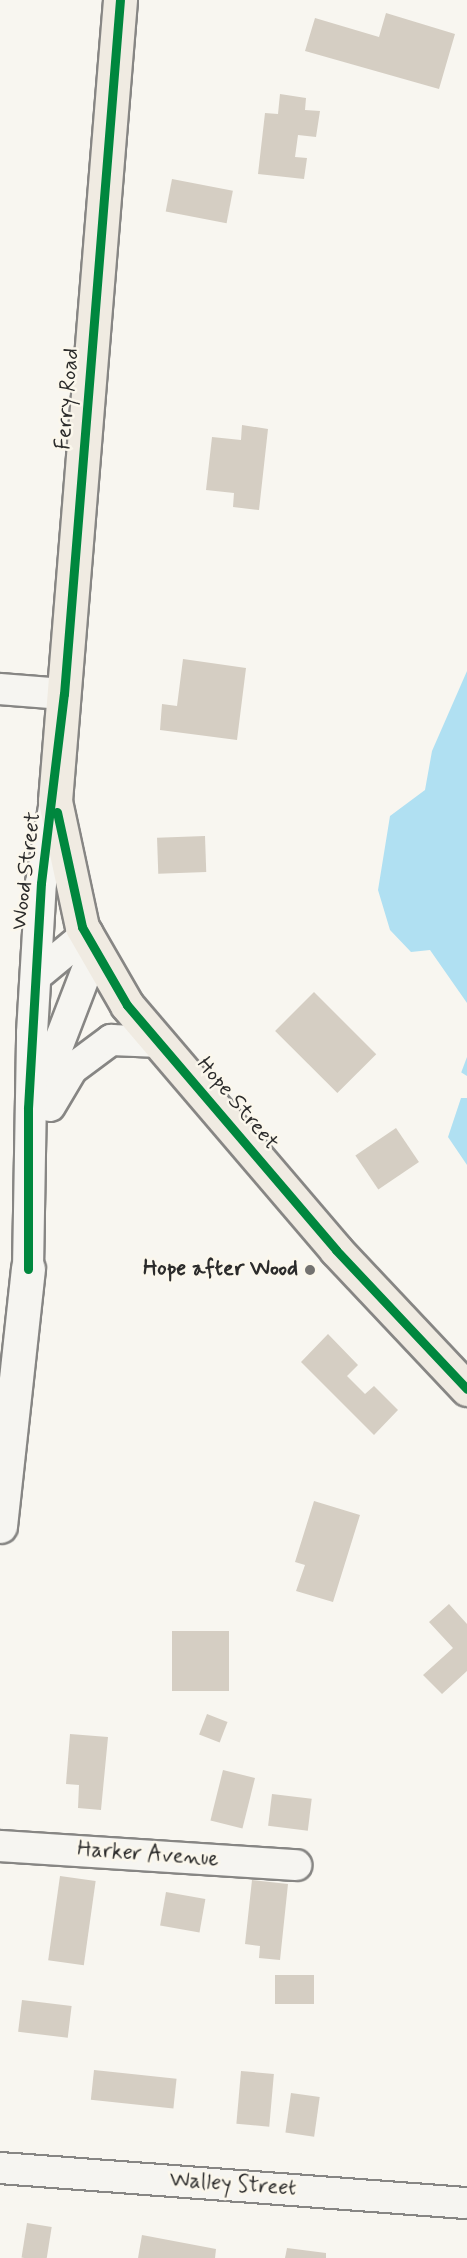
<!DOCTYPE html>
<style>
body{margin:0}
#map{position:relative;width:467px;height:2258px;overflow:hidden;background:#f8f6f0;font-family:Mynerve,sans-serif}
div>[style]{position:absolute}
.water>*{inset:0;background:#b0e0f2}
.pier>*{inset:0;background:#f8f6f0}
.building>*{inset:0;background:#d5cec3;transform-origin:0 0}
.roads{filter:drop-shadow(2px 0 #878684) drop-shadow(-2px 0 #878684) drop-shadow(0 2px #878684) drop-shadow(0 -2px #878684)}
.minor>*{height:30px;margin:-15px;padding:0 15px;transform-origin:15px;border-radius:15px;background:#f6f5f1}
.secondary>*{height:33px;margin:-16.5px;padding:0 16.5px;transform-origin:16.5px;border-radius:16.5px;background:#f6f5f1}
.primary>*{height:33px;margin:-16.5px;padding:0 16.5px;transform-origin:16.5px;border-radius:16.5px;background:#f0ebe2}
.cycleway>*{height:9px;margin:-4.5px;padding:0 4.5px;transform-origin:4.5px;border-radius:4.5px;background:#00873e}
.dots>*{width:16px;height:16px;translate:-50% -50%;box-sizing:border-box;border:3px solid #fbf7ec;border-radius:50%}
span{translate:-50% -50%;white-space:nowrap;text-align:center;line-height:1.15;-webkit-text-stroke:5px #fbf7ec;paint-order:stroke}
.street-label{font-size:22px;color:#2b2b2b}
.poi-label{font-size:22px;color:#2b2b2b;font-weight:700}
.right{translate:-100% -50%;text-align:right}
</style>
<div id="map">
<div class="water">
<div style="clip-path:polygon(467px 671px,467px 1003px,430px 950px,411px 952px,390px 930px,378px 890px,390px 816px,425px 790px,432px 751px)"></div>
<div style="clip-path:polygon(467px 1057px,467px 1172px,441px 1126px)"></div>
</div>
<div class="pier">
<div style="clip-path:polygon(459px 1071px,467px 1076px,467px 1098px,461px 1098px,448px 1137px,467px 1165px,467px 1175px,442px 1145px,438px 1126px)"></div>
</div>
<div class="building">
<div style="clip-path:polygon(386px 13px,455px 34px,439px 89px,305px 51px,315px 18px,379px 37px)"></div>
<div style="clip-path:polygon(280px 94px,306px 98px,305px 110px,320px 111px,316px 137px,298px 135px,295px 157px,307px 158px,304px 179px,258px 174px,265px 113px,278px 114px)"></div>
<div style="left:172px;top:179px;width:62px;height:33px;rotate:11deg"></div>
<div style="clip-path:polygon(242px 425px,268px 429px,259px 510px,233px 507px,234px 493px,206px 490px,212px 437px,241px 440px)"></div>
<div style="clip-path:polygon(183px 659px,246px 668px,237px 740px,160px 730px,162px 704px,177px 706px)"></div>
<div style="left:205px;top:836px;width:36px;height:48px;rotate:88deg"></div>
<div style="left:314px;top:992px;width:88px;height:55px;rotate:45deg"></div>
<div style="left:396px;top:1128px;width:41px;height:49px;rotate:56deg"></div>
<div style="clip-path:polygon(328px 1334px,358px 1365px,347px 1376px,365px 1394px,374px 1386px,398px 1410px,374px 1435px,301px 1362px)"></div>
<div style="clip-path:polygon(314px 1501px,360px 1515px,333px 1602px,296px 1591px,305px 1565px,295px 1562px)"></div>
<div style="clip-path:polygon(449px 1604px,467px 1624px,467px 1671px,442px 1694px,423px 1675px,453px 1648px,429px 1622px)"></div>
<div style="left:172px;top:1631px;width:57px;height:60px"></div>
<div style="left:207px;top:1714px;width:22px;height:22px;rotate:21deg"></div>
<div style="clip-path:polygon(70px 1734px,108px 1737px,101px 1810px,78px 1808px,79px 1785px,66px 1784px)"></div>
<div style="left:223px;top:1770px;width:33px;height:52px;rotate:14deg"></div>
<div style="left:272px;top:1794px;width:40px;height:32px;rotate:7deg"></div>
<div style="left:60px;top:1876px;width:36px;height:85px;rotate:8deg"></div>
<div style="clip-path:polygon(252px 1880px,288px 1884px,280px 1960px,259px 1958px,260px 1946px,245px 1944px)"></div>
<div style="left:166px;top:1892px;width:40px;height:34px;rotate:10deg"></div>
<div style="left:314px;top:1975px;width:29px;height:39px;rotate:90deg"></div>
<div style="left:22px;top:2000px;width:50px;height:32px;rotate:7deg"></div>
<div style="left:94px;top:2070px;width:83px;height:30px;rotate:6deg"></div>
<div style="left:241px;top:2071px;width:33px;height:53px;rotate:5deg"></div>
<div style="left:291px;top:2093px;width:29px;height:40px;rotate:8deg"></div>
<div style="left:27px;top:2223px;width:25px;height:35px;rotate:9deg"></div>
<div style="clip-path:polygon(142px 2235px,216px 2249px,215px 2258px,138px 2258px)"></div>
<div style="clip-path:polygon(287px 2248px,326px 2253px,326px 2258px,285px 2258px)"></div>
</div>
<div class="roads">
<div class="minor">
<div style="left:0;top:689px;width:64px;rotate:4.5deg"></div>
<div style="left:36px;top:976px;width:67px;rotate:-39.6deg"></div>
<div style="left:47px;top:1102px;width:36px;rotate:-85deg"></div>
<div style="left:50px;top:1066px;width:125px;rotate:-69deg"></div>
<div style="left:50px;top:1106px;width:43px;rotate:-59.3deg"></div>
<div style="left:72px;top:1069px;width:49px;rotate:-36.6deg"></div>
<div style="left:111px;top:1040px;width:49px;rotate:2.3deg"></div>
<div style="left:28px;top:1269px;width:236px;rotate:-89deg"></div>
<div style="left:32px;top:1033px;width:150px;rotate:-86.6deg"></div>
<div style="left:41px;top:883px;width:77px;rotate:-80.3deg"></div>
<div style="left:0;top:1846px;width:297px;rotate:3.7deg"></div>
<div style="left:0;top:2168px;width:468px;rotate:4.3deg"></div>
</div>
<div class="secondary">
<div style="left:0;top:1526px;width:259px;rotate:-83.8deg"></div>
</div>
<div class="primary">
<div style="left:120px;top:0;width:804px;rotate:94.64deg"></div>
<div style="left:55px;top:801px;width:129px;rotate:77.9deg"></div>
<div style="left:82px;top:927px;width:90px;rotate:60deg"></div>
<div style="left:127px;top:1005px;width:322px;rotate:49.5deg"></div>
<div style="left:336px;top:1250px;width:191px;rotate:46.7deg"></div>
</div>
</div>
<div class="cycleway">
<div style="left:57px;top:812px;width:118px;rotate:77.7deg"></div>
<div style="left:82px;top:927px;width:90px;rotate:60deg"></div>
<div style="left:127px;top:1005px;width:322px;rotate:49.5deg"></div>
<div style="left:336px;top:1250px;width:191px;rotate:46.7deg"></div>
<div style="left:28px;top:1269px;width:161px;rotate:-90deg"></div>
<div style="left:28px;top:1108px;width:225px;rotate:-86.7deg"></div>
<div style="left:41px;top:883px;width:190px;rotate:-83.1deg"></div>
<div style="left:64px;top:694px;width:696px;rotate:-85.39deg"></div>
</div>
<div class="dots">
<div style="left:310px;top:1270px;background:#737270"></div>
</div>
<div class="street-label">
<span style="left:68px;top:399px;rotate:-85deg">Ferry Road</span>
<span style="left:27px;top:871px;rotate:-83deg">Wood Street</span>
<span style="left:237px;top:1104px;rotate:50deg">Hope Street</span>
<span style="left:148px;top:1855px;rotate:4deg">Harker Avenue</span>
<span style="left:233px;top:2185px;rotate:4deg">Walley Street</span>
</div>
<div class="poi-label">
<span class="right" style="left:298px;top:1270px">Hope after Wood</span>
</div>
</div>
